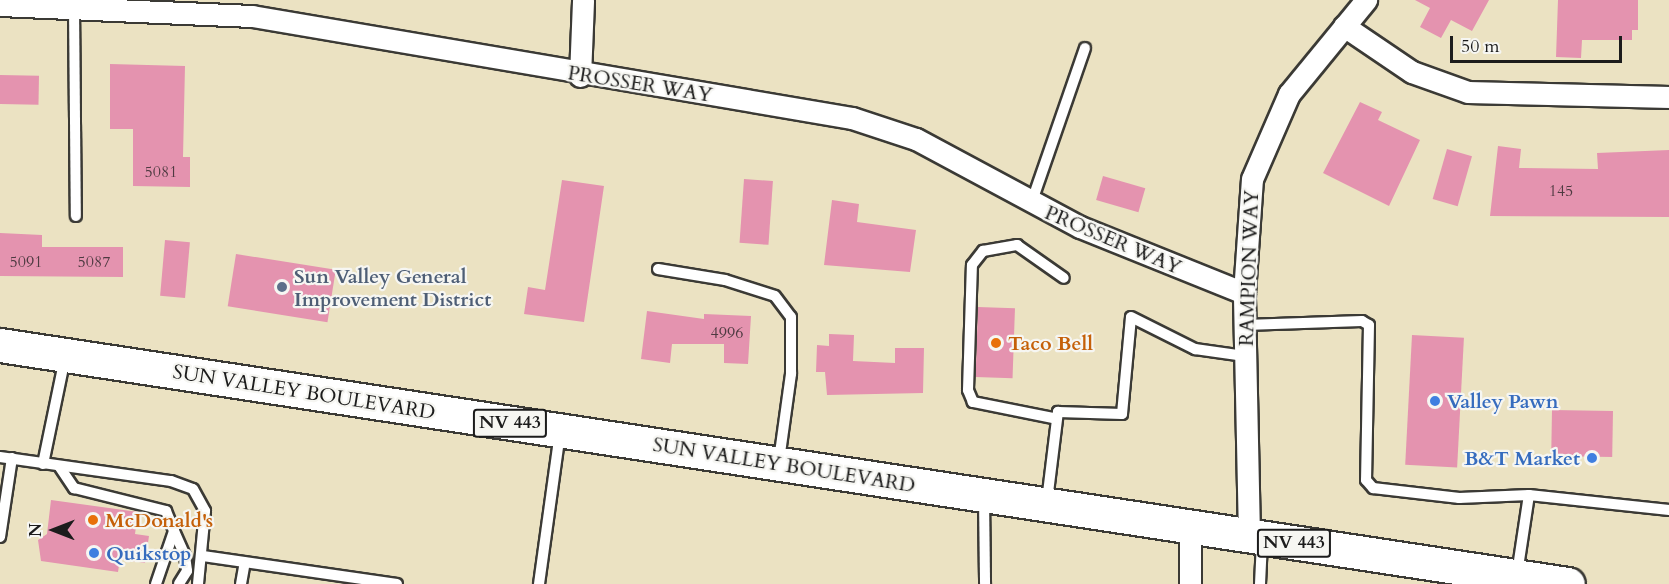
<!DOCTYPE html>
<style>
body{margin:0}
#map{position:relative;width:1669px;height:584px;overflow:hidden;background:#ebe2c2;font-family:Cardo,serif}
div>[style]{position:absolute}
.building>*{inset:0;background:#e493af;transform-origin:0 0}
.roads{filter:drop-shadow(2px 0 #3b3a35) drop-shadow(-2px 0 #3b3a35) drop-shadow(0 2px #3b3a35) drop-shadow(0 -2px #3b3a35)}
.service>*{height:10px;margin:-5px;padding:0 5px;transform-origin:5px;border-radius:5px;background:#fff}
.minor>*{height:21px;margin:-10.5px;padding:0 10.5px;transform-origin:10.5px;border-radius:10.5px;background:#fff}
.primary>*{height:33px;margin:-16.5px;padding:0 16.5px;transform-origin:16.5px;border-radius:16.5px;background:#fff}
.dots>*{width:16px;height:16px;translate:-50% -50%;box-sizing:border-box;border:3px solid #f6f6f2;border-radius:50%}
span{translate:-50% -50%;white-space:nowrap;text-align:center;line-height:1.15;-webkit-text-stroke:4.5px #f6f6f2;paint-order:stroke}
.number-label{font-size:16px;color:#4e3a41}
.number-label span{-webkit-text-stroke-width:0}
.shield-label span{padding:2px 4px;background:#f6f6f2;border:2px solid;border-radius:4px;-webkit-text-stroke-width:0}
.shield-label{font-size:18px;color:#1c1c1c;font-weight:700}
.street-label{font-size:20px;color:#1c1c1c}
.service-label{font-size:20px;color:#4e5e75;font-weight:700}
.left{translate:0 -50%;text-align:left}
.food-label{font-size:20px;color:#c56008;font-weight:700}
.shop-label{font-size:20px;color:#366cbe;font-weight:700}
.right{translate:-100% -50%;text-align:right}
.north{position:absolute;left:24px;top:500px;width:60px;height:60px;-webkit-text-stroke:4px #f6f6f2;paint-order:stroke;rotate:270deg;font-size:16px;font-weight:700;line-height:24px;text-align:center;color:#1c1c1c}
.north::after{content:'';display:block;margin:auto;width:21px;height:27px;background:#1c1c1c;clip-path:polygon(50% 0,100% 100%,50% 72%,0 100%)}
.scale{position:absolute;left:1450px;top:36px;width:172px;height:27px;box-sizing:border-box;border:3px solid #1c1c1c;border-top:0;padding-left:8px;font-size:18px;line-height:21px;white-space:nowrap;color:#1c1c1c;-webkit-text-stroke:4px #f6f6f2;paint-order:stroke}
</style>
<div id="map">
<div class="building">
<div style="clip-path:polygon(1415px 0,1489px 0,1472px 31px,1451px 20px,1441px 38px,1420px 27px,1430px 8px)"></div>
<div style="clip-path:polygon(1558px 0,1638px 0,1638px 30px,1632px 30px,1632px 40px,1582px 40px,1581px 58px,1556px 57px)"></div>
<div style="clip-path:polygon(110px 64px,185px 66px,183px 157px,190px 157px,190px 187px,133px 186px,133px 129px,110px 129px)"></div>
<div style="left:0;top:75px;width:39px;height:29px;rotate:1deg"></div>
<div style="clip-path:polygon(1360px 102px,1382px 112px,1378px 120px,1420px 140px,1389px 206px,1323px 173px)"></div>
<div style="clip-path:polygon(1498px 146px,1521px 149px,1519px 168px,1598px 169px,1597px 153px,1669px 150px,1669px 217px,1490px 216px)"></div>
<div style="left:1447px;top:149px;width:26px;height:52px;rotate:16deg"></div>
<div style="left:1103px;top:176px;width:44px;height:25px;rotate:16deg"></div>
<div style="left:744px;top:179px;width:29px;height:64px;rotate:4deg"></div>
<div style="clip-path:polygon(562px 180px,604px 186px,584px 322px,524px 314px,528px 287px,545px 290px)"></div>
<div style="clip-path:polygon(832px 200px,859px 204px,857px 222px,916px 230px,910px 272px,824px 265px)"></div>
<div style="clip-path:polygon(0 233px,42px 235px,42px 247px,123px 247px,123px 277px,0 276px)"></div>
<div style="left:165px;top:240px;width:25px;height:56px;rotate:5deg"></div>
<div style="left:236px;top:254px;width:101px;height:53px;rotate:9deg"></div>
<div style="left:978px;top:307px;width:37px;height:70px;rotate:2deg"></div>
<div style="clip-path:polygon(647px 311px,704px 319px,704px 314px,751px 316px,748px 364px,724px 363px,724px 344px,672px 344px,670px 363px,641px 359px)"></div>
<div style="clip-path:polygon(829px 334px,854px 335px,853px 361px,895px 363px,895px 348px,924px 348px,923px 393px,827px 395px,825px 372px,816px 372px,817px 345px,829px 346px)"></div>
<div style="left:1412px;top:335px;width:52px;height:130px;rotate:3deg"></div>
<div style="left:1613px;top:411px;width:46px;height:61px;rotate:91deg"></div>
<div style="clip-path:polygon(51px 500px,138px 512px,135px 534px,149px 536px,145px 563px,120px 559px,118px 572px,41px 561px,38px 540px,47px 534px)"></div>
</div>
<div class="roads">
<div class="service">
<div style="left:74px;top:6px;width:210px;rotate:89.5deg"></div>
<div style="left:1031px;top:204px;width:165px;rotate:-70.9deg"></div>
<div style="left:658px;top:269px;width:68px;rotate:9.3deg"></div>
<div style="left:725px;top:280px;width:52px;rotate:17.7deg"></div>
<div style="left:775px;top:296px;width:26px;rotate:53deg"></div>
<div style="left:791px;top:317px;width:57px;rotate:90deg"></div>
<div style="left:791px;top:374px;width:88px;rotate:97.9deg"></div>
<div style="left:1245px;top:325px;width:117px;rotate:-2deg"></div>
<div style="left:1362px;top:321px;width:8px;rotate:30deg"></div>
<div style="left:1369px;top:325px;width:155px;rotate:91.1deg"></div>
<div style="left:1366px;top:480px;width:11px;rotate:49deg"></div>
<div style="left:1373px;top:488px;width:87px;rotate:6.6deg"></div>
<div style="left:1459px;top:498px;width:70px;rotate:-2.5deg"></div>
<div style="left:1053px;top:418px;width:82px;rotate:-168.7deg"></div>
<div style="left:973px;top:402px;width:13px;rotate:-113deg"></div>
<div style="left:968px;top:390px;width:125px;rotate:-88.2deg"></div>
<div style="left:972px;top:265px;width:18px;rotate:-52deg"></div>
<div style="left:983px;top:251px;width:35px;rotate:-10deg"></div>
<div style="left:1017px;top:245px;width:57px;rotate:35.1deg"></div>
<div style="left:0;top:457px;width:173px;rotate:8deg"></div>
<div style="left:171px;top:481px;width:23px;rotate:20deg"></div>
<div style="left:193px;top:489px;width:25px;rotate:61deg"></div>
<div style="left:205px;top:511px;width:73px;rotate:95.5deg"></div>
<div style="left:43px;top:464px;width:108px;rotate:-78.3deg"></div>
<div style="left:59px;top:466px;width:27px;rotate:56deg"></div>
<div style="left:74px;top:488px;width:95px;rotate:14deg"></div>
<div style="left:166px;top:511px;width:22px;rotate:68deg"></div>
<div style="left:174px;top:531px;width:56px;rotate:108.8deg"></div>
<div style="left:984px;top:498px;width:86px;rotate:89.3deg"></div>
<div style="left:1047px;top:501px;width:90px;rotate:-83deg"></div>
<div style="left:1058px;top:412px;width:64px;rotate:1.8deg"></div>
<div style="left:1122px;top:414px;width:97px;rotate:-84.7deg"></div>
<div style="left:1131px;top:317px;width:72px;rotate:26.6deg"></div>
<div style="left:1195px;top:349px;width:50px;rotate:8deg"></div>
<div style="left:174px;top:531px;width:27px;rotate:66deg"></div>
<div style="left:185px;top:556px;width:15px;rotate:82deg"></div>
<div style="left:187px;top:571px;width:15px;rotate:122deg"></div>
<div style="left:0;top:537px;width:80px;rotate:-81.4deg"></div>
<div style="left:203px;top:556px;width:196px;rotate:8.2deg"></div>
<div style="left:1517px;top:574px;width:80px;rotate:-81.4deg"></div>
<div style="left:1529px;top:495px;width:141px;rotate:6.1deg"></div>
<div style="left:241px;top:584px;width:22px;rotate:-80deg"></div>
<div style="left:539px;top:584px;width:152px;rotate:-82.1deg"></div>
<div style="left:1260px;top:584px;width:43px;rotate:-87.3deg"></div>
</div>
<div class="minor">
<div style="left:0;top:5px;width:252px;rotate:2.5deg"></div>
<div style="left:252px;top:16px;width:609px;rotate:9.65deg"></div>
<div style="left:852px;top:118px;width:67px;rotate:18.2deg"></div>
<div style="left:916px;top:139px;width:186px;rotate:28.2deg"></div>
<div style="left:1080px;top:227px;width:177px;rotate:21.9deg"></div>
<div style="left:1344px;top:26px;width:82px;rotate:34.1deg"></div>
<div style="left:1412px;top:72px;width:59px;rotate:19.7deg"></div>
<div style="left:1468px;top:92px;width:201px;rotate:1.4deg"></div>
<div style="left:580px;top:76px;width:76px;rotate:-87.7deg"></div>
<div style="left:1190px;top:527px;width:57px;rotate:90deg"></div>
<div style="left:1249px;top:536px;width:243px;rotate:-91.2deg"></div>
<div style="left:1244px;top:293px;width:114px;rotate:-86deg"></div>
<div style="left:1252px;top:179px;width:93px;rotate:-66.5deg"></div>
<div style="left:1289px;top:94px;width:122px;rotate:-50.7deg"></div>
</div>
<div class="primary">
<div style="left:0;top:345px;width:1586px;rotate:8.67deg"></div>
</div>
</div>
<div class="dots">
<div style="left:282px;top:287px;background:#5c6f8a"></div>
<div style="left:996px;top:343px;background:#e8710a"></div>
<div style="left:1435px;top:401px;background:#3f7fe0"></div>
<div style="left:1592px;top:458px;background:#3f7fe0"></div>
<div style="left:93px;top:520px;background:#e8710a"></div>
<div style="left:94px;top:553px;background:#3f7fe0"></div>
</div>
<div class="number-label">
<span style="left:161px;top:172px">5081</span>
<span style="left:1561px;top:191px">145</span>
<span style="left:26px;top:262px">5091</span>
<span style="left:94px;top:262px">5087</span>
<span style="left:727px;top:333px">4996</span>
</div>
<div class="shield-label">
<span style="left:510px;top:423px">NV 443</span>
<span style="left:1294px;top:543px">NV 443</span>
</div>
<div class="street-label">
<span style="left:640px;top:84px;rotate:9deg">PROSSER WAY</span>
<span style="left:1113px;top:240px;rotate:23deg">PROSSER WAY</span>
<span style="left:1249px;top:268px;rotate:-88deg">RAMPION WAY</span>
<span style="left:304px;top:392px;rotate:9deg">SUN VALLEY BOULEVARD</span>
<span style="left:784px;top:465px;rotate:9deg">SUN VALLEY BOULEVARD</span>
</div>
<div class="service-label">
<span class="left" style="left:294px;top:288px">Sun Valley General<br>Improvement District</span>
</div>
<div class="food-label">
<span class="left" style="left:1008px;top:343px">Taco Bell</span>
<span class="left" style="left:105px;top:520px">McDonald's</span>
</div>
<div class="shop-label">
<span class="left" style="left:1447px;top:401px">Valley Pawn</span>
<span class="right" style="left:1580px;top:458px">B&amp;T Market</span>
<span class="left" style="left:106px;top:553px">Quikstop</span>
</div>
<div class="north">N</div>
<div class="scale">50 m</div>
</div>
